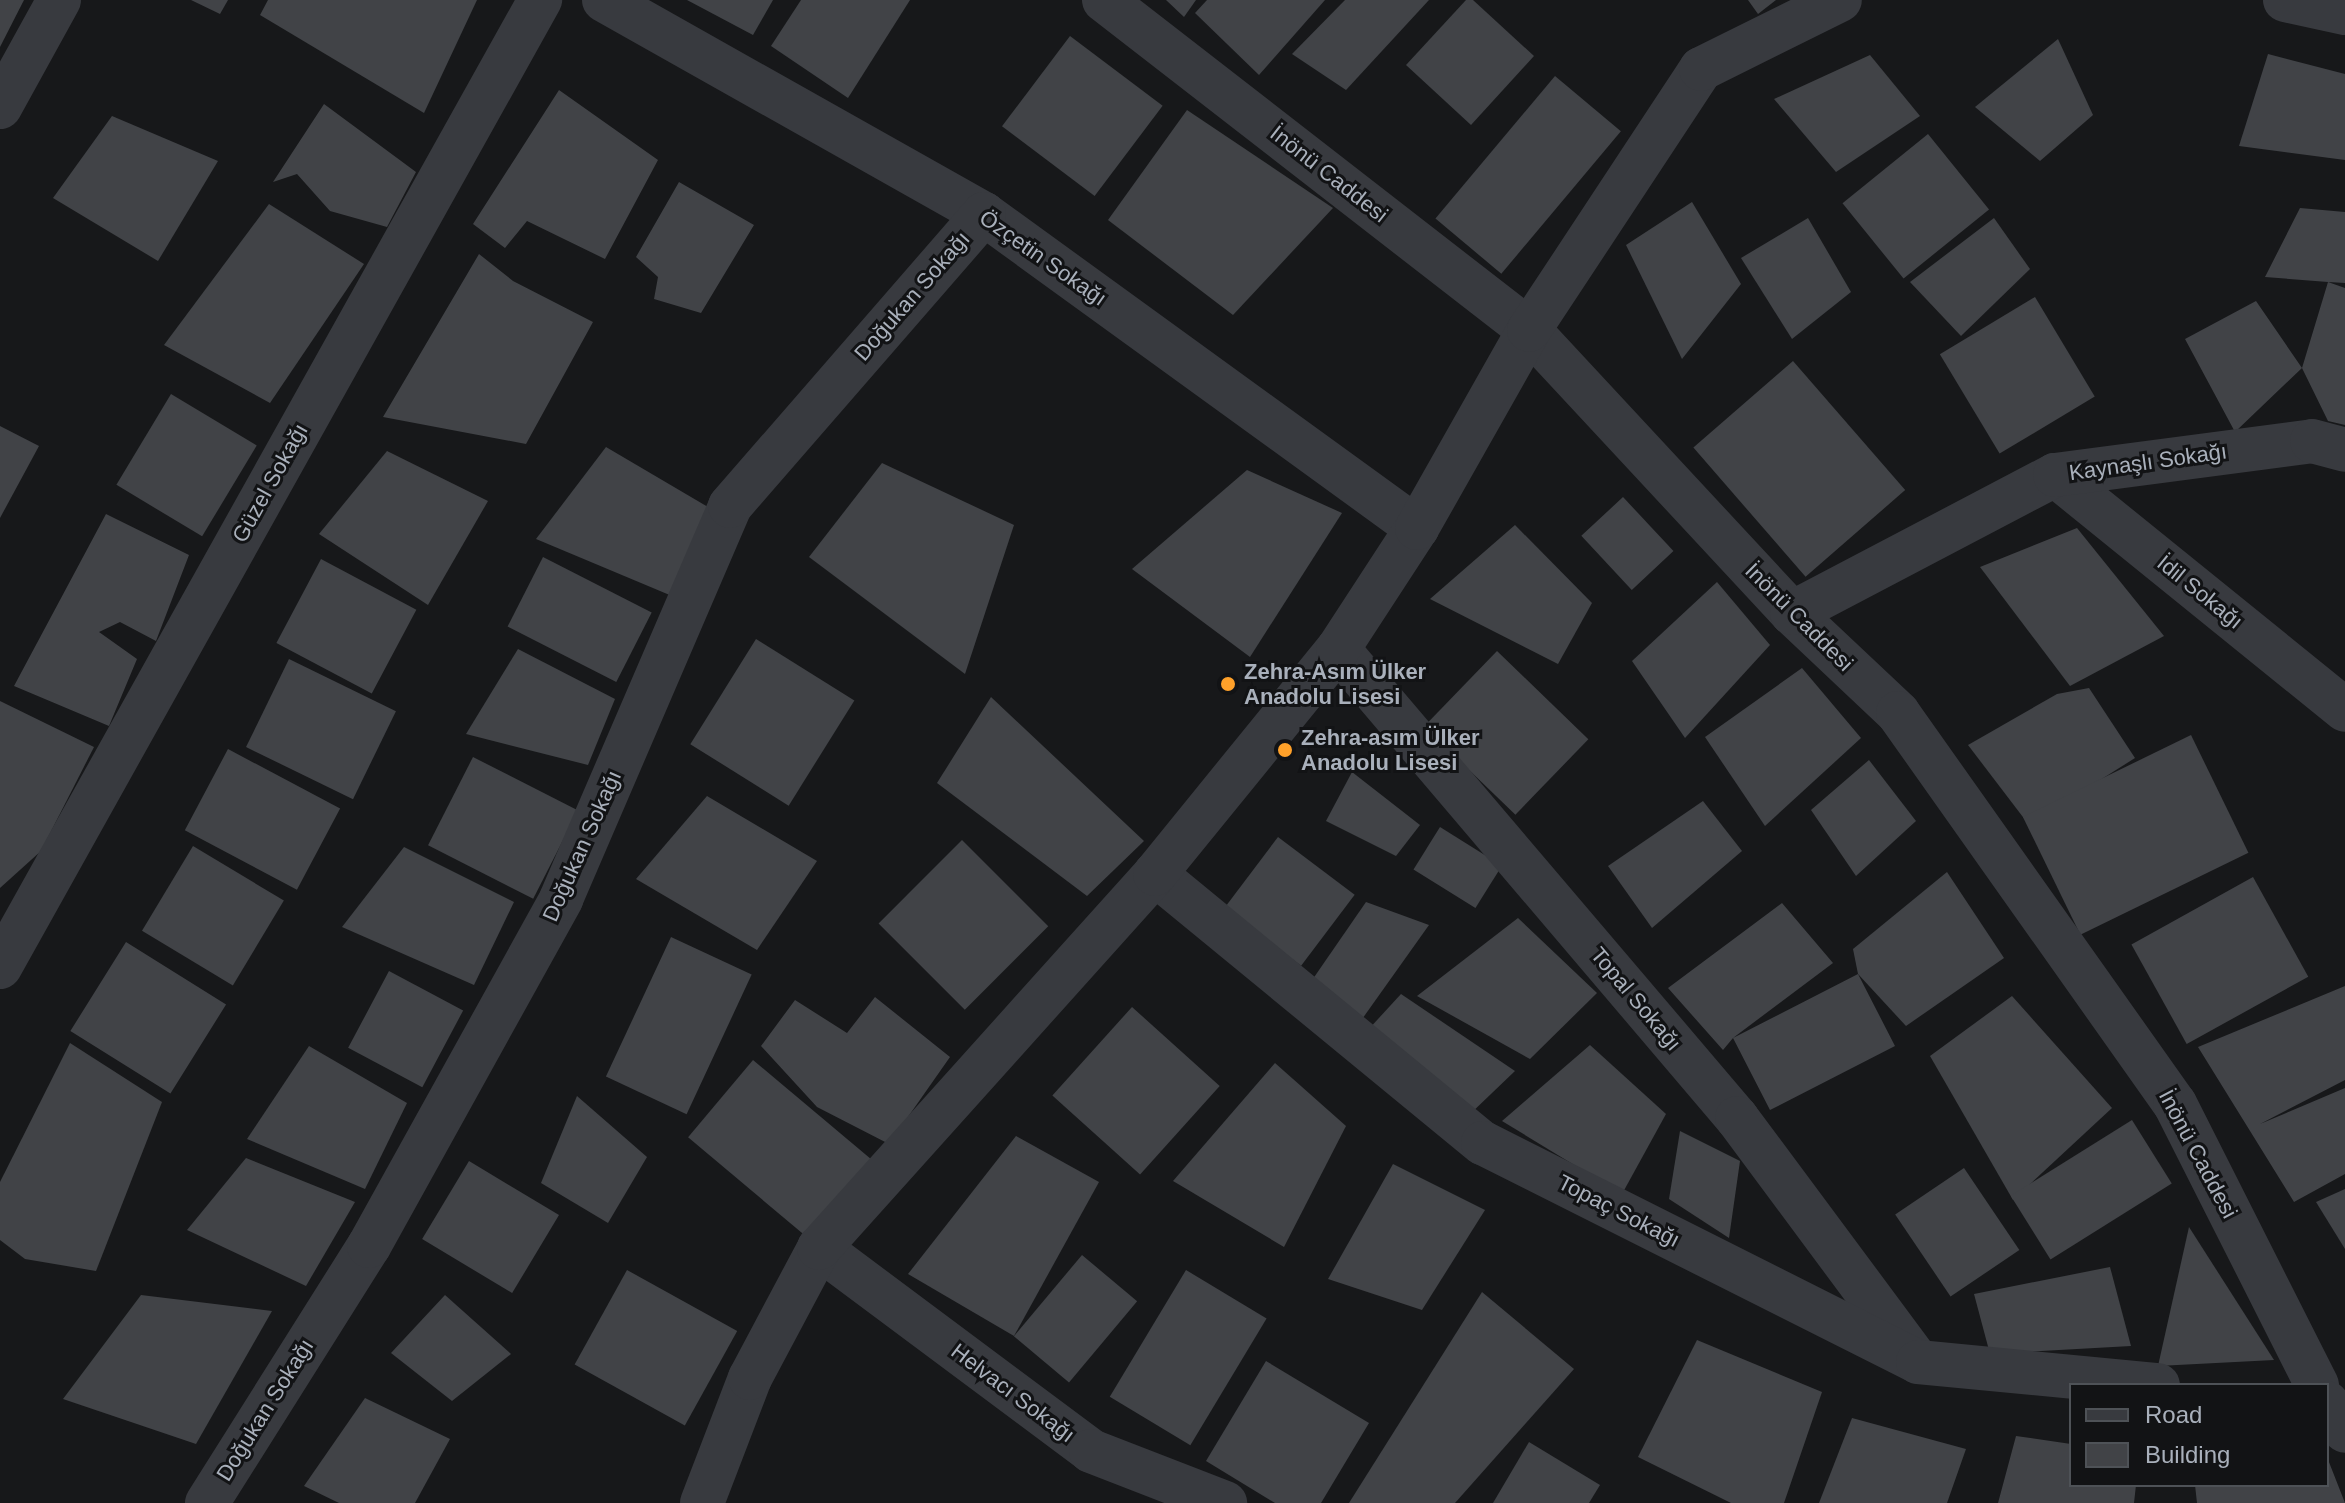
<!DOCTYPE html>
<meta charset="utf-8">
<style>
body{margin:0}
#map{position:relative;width:2345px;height:1503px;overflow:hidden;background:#17181a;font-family:Helvetica,sans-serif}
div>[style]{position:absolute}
.building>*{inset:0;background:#414347;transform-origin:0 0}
.street>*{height:44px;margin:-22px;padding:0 22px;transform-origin:22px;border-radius:22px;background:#383a3f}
.dots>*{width:22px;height:22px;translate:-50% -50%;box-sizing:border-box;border:4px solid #121315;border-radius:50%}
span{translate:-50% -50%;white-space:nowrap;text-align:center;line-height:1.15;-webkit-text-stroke:6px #121315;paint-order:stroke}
.street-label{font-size:22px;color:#a9b0bb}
.poi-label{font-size:22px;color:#a9b0bb;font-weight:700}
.left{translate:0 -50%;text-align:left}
.legend{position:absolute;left:2069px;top:1383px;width:260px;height:104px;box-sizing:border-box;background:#121315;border:2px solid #4e5257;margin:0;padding:10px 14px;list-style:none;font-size:24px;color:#a9b0bb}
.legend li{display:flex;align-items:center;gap:16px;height:40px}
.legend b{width:40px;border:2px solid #4e5257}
</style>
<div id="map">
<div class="building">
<div style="clip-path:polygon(0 0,24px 0,0 47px)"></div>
<div style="clip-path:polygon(191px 0,228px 0,220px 14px)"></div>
<div style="clip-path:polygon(268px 0,477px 0,424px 113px,260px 15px)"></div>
<div style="clip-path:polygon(687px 0,773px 0,753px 35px)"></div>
<div style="clip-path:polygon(801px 0,910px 0,848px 98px,771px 46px)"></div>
<div style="clip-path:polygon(1166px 0,1196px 0,1184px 17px)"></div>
<div style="clip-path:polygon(1207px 0,1325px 0,1259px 75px,1195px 13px)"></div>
<div style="clip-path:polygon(1345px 0,1429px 0,1346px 90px,1292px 54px)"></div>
<div style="clip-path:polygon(1466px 0,1473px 0,1534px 56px,1471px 125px,1406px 65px)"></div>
<div style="clip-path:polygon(1748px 0,1776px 0,1758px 14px)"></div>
<div style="left:1070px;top:36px;width:116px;height:113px;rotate:37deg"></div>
<div style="clip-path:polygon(2058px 39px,2093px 115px,2040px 161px,1975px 107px)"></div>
<div style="clip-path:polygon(2268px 54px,2345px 74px,2345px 160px,2239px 146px)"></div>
<div style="clip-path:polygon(1870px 55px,1920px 116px,1836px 172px,1774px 99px)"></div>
<div style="left:1555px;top:76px;width:86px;height:186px;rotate:40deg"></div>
<div style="clip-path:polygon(559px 90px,658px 160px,605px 259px,527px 221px,505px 248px,473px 224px)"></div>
<div style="clip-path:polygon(324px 104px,416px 172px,387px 227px,330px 211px,297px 174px,273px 182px)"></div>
<div style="clip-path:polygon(1187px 110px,1333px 208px,1233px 315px,1108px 220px)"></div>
<div style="clip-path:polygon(112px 116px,218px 161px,158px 261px,53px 198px)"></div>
<div style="left:1928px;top:134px;width:97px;height:110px;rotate:51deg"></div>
<div style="clip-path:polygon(679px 182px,754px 225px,701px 313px,654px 299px,658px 277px,636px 257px)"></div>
<div style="clip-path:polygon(1692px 202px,1741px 284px,1682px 359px,1626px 245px)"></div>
<div style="clip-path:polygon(269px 204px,364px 264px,270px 403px,164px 345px)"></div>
<div style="clip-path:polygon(2300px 208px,2345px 212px,2345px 283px,2328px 282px,2345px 288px,2345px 425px,2328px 421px,2302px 368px,2235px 432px,2185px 339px,2256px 301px,2302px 368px,2328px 282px,2265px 277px)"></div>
<div style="clip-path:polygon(1808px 218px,1851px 292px,1792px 339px,1741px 258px)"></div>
<div style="clip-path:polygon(1994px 218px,2030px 269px,1961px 336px,1910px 282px)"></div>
<div style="clip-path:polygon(479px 254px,513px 281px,593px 322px,526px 444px,383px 417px)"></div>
<div style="left:2035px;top:297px;width:116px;height:111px;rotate:59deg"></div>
<div style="left:1793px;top:361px;width:171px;height:132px;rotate:49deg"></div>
<div style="left:171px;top:394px;width:100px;height:106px;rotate:31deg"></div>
<div style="clip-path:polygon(0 426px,39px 446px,0 518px)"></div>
<div style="clip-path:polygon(606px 447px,708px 507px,672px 596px,536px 539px)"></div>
<div style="clip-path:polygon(387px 451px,488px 501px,428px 605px,319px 534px)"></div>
<div style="clip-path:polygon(882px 463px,1014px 525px,965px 674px,809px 557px)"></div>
<div style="clip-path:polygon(1247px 470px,1342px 513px,1250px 657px,1132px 569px)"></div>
<div style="left:1623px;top:497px;width:74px;height:57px;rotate:47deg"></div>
<div style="clip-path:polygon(106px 514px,189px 555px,156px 641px,120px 622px,99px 632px,137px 659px,109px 726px,14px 686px)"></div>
<div style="clip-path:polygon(1515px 525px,1592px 603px,1558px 664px,1430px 599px)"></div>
<div style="clip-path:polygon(2077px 528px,2164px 636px,2070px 686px,1980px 567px)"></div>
<div style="left:543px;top:557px;width:122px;height:78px;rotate:27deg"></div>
<div style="left:321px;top:559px;width:108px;height:95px;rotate:28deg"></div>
<div style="clip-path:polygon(1717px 582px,1770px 645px,1685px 738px,1632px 661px)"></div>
<div style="left:756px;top:639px;width:116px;height:124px;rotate:32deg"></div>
<div style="clip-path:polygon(518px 649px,615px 699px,588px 765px,466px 734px)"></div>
<div style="left:1497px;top:651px;width:127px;height:105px;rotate:44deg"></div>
<div style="left:289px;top:659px;width:119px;height:98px;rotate:26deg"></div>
<div style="clip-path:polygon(1802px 668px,1861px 738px,1765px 826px,1705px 737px)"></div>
<div style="clip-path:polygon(2089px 688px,2135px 758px,2029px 825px,1968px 745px,2057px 694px)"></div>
<div style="clip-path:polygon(991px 697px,1144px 841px,1087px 896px,937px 783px)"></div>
<div style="clip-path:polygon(0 701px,94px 747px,41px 851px,0 888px)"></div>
<div style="left:2191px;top:735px;width:131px;height:187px;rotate:64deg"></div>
<div style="left:228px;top:749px;width:127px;height:92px;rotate:28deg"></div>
<div style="left:473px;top:757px;width:118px;height:99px;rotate:27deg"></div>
<div style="clip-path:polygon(1869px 760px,1916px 821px,1856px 876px,1811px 810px)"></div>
<div style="clip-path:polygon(1352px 772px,1420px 825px,1396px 856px,1326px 821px)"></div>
<div style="clip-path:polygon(707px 796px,817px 861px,757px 950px,636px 879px)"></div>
<div style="clip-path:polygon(1703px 801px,1742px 851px,1652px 928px,1608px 866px)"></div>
<div style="left:1440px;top:827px;width:73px;height:50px;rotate:32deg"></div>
<div style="left:1278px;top:837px;width:96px;height:89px;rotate:37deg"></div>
<div style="left:962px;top:840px;width:122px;height:118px;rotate:45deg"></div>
<div style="left:193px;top:846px;width:106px;height:99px;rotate:31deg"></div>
<div style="clip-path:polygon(404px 847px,514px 902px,474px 985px,342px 927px)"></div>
<div style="clip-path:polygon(1947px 872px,2004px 958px,1906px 1026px,1858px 974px,1853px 949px)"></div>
<div style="left:2253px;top:877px;width:114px;height:139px;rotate:61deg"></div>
<div style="clip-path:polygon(1366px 902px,1429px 925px,1360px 1022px,1308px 986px)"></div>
<div style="clip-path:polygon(1782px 903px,1833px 963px,1733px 1038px,1858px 974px,1895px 1046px,1770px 1110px,1733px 1038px,1723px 1050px,1668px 988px)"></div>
<div style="clip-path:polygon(1518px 918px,1597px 993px,1530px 1059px,1417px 996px)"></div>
<div style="left:671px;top:937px;width:89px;height:154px;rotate:25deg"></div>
<div style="left:126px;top:942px;width:118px;height:105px;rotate:32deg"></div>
<div style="left:389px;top:971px;width:84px;height:87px;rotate:28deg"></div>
<div style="clip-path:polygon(2345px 986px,2345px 1080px,2260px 1124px,2345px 1088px,2345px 1174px,2294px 1202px,2198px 1047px)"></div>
<div style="clip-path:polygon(1401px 994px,1515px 1071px,1468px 1116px,1367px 1031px)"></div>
<div style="clip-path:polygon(2012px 996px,2112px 1108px,2013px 1200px,1930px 1056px)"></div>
<div style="clip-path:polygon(875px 997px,950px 1057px,889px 1144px,817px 1107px,761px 1046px,795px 1000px,847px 1033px)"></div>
<div style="left:1132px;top:1007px;width:118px;height:119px;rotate:42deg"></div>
<div style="clip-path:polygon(70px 1043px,162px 1102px,96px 1271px,25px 1259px,0 1240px,0 1182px)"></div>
<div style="clip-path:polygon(1590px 1045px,1666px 1114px,1622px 1194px,1502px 1121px)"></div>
<div style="clip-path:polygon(309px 1046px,407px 1103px,365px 1189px,247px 1139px)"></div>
<div style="left:753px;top:1060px;width:171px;height:101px;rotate:40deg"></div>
<div style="clip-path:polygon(1275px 1063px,1346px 1126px,1284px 1247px,1173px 1181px)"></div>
<div style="clip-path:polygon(577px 1096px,647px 1157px,608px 1223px,541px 1183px)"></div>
<div style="left:2132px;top:1120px;width:75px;height:143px;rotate:58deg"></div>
<div style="clip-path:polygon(1680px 1131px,1740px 1161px,1729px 1238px,1669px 1199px)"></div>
<div style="clip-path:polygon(1016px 1136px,1099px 1182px,1014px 1336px,908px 1274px)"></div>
<div style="clip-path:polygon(246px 1158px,355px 1202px,306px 1286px,187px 1230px)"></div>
<div style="left:469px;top:1161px;width:105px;height:91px;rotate:31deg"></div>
<div style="clip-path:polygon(1393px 1164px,1485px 1210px,1422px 1310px,1328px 1279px)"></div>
<div style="left:1964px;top:1168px;width:99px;height:83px;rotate:56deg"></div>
<div style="clip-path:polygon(2345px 1189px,2345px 1249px,2316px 1202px)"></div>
<div style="clip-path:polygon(2189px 1227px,2274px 1360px,2158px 1366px)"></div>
<div style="left:1082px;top:1255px;width:72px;height:106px;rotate:40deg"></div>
<div style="clip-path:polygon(2110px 1267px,2131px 1346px,1990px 1354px,1974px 1294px)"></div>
<div style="left:627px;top:1270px;width:126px;height:108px;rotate:29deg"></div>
<div style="left:1186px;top:1270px;width:94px;height:148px;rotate:31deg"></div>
<div style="clip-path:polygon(1482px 1292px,1574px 1369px,1455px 1503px,1349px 1503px)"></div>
<div style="clip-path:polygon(141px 1295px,272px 1311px,196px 1444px,63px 1399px)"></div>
<div style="clip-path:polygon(445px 1295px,511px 1354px,452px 1401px,391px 1353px)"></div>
<div style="clip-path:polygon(1697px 1340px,1822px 1392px,1784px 1503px,1731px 1503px,1638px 1457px)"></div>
<div style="clip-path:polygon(1266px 1361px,1369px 1423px,1321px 1503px,1275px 1503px,1206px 1461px)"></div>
<div style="clip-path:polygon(365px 1398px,450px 1439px,415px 1503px,339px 1503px,304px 1486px)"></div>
<div style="clip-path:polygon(1852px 1418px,1966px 1449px,1947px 1503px,1819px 1503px)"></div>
<div style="clip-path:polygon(2016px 1436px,2071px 1444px,2071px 1485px,2136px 1485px,2134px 1503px,1998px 1503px)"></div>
<div style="clip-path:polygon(1529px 1442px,1600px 1485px,1589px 1503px,1493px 1503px)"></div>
<div style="clip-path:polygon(2327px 1457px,2345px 1503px,2197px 1503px,2195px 1485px,2327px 1485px)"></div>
</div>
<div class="street">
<div style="left:604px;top:0;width:436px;rotate:29.4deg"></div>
<div style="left:984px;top:214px;width:535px;rotate:35.95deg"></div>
<div style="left:1104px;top:0;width:538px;rotate:37.83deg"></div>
<div style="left:1529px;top:330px;width:386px;rotate:47.1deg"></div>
<div style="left:1792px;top:613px;width:146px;rotate:43.3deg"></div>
<div style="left:1898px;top:713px;width:479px;rotate:54.7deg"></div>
<div style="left:2175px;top:1104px;width:315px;rotate:63.2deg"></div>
<div style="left:2285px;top:0;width:61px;rotate:12.2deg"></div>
<div style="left:0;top:107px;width:122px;rotate:-61.1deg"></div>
<div style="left:2055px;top:475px;width:373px;rotate:39deg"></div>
<div style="left:1792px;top:613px;width:297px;rotate:-27.7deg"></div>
<div style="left:2055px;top:475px;width:259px;rotate:-7.5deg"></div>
<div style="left:2312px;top:441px;width:34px;rotate:15deg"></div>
<div style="left:1338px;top:649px;width:616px;rotate:49.61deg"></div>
<div style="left:1737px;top:1118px;width:294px;rotate:53.4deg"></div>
<div style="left:1155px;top:874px;width:424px;rotate:39.4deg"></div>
<div style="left:1483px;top:1143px;width:487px;rotate:26.7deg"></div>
<div style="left:1918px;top:1362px;width:241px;rotate:5.5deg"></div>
<div style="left:0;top:967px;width:1108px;rotate:-60.82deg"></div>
<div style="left:819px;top:1248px;width:339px;rotate:36.7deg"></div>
<div style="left:1091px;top:1451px;width:144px;rotate:21.2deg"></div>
<div style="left:2327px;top:1403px;width:33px;rotate:57deg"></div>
<div style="left:207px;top:1503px;width:304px;rotate:-57.8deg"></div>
<div style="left:369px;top:1246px;width:397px;rotate:-61deg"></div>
<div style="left:561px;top:899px;width:428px;rotate:-66.7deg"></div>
<div style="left:730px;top:506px;width:387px;rotate:-49deg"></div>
<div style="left:702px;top:1503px;width:134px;rotate:-69deg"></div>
<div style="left:750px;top:1378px;width:147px;rotate:-62deg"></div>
<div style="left:819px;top:1248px;width:503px;rotate:-48.06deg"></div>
<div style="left:1155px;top:874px;width:290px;rotate:-50.9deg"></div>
<div style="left:1338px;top:649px;width:145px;rotate:-56.9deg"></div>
<div style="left:1417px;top:528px;width:227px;rotate:-60.5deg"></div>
<div style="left:1529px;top:330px;width:313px;rotate:-56.6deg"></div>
<div style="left:1701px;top:69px;width:155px;rotate:-26.4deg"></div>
</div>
<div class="dots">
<div style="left:1228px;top:684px;background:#ffa12a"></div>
<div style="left:1285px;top:750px;background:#ffa12a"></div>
</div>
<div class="street-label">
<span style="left:1329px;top:174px;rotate:38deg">İnönü Caddesi</span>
<span style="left:1043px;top:258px;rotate:35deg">Özçetin Sokağı</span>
<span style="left:912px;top:296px;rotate:-49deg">Doğukan Sokağı</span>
<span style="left:2148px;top:462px;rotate:-8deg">Kaynaşlı Sokağı</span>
<span style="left:270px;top:483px;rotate:-61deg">Güzel Sokağı</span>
<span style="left:2200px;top:592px;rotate:39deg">İdil Sokağı</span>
<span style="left:1799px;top:617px;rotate:45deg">İnönü Caddesi</span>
<span style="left:582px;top:846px;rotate:-66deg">Doğukan Sokağı</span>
<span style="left:1636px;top:999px;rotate:50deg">Topal Sokağı</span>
<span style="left:2198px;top:1154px;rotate:62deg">İnönü Caddesi</span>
<span style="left:1619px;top:1211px;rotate:27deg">Topaç Sokağı</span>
<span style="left:1013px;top:1393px;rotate:37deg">Helvacı Sokağı</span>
<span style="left:265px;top:1410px;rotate:-58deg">Doğukan Sokağı</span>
</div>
<div class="poi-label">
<span class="left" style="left:1244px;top:684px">Zehra-Asım Ülker<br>Anadolu Lisesi</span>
<span class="left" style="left:1301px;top:750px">Zehra-asım Ülker<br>Anadolu Lisesi</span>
</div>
<ul class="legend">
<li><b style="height:10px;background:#383a3f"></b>Road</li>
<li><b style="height:22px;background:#414347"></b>Building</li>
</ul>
</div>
